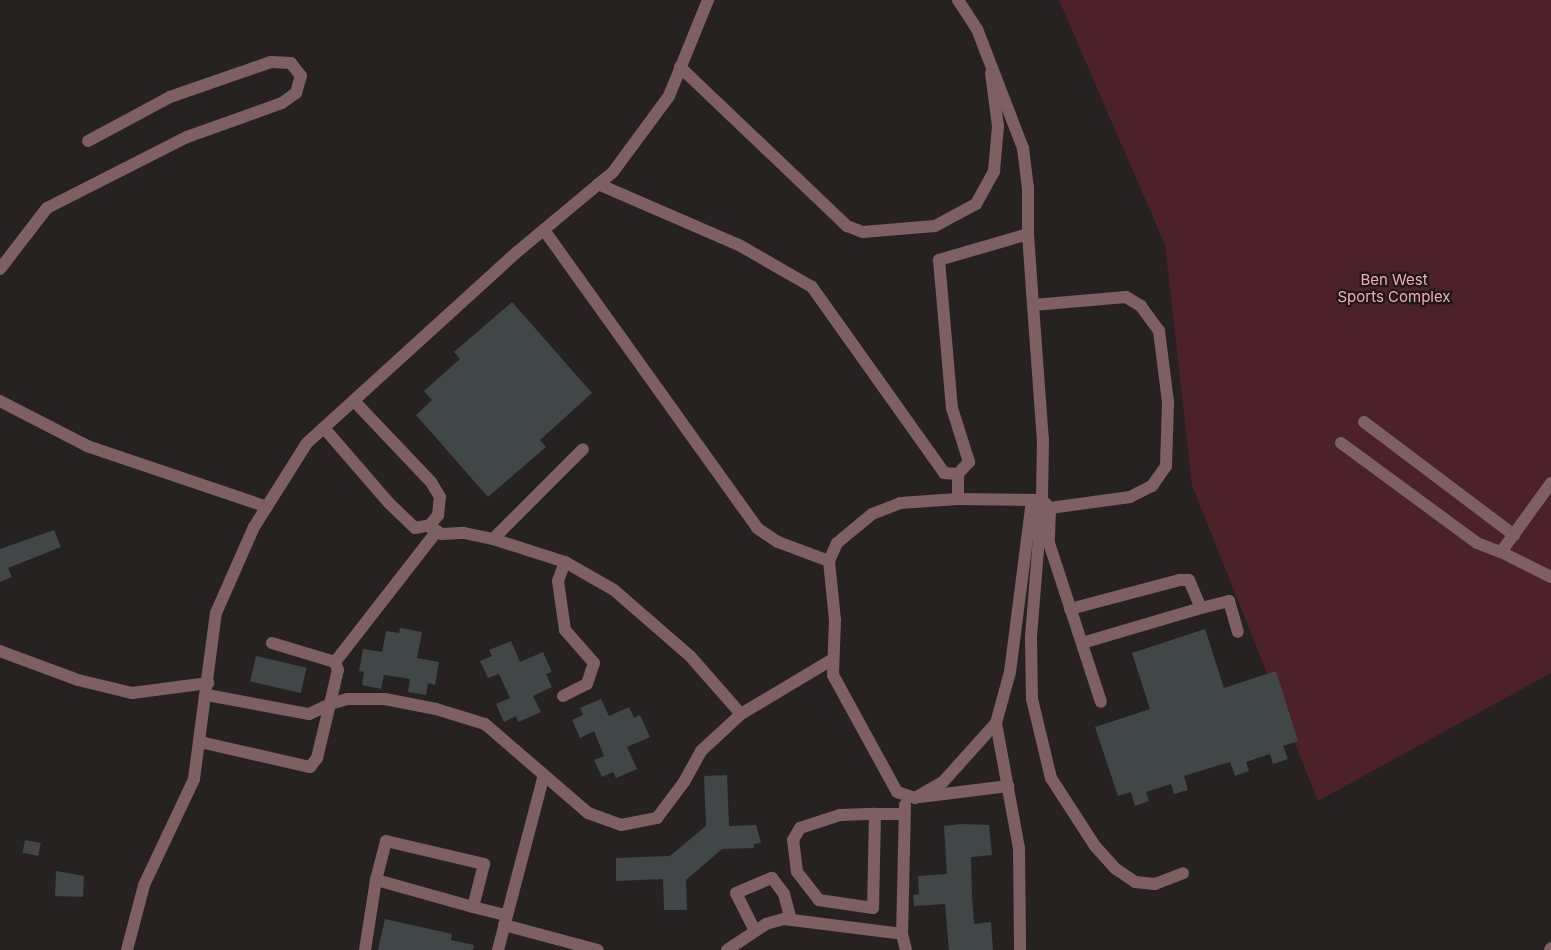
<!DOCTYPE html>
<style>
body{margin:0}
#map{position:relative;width:1551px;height:950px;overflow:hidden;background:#262222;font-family:Inter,sans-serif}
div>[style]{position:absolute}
.green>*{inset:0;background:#4c2128}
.building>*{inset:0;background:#414647;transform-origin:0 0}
.minor>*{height:12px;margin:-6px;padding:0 6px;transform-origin:6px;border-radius:6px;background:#7e5f62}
span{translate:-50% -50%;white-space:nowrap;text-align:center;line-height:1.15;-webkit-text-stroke:4.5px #1d1919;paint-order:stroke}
.park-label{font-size:15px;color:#fba9b4}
</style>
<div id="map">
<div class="green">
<div style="clip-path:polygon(1059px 0,1551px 0,1551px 673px,1318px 801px,1192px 485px,1165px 245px)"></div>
</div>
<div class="building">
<div style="clip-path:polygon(512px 302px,592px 393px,540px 440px,546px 447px,488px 497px,416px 415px,432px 400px,424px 391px,460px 359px,454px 352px)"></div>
<div style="clip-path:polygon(54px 530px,61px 547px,8px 568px,12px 577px,0 582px,0 549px)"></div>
<div style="clip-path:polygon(400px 628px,422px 632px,417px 658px,439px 662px,435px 685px,428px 683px,426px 695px,408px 692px,410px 679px,384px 675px,381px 689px,362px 685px,364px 672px,359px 671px,363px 649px,382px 652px,386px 631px,399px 633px)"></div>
<div style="clip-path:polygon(1205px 629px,1224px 688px,1276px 671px,1298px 741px,1283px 746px,1288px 759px,1273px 764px,1270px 754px,1246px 762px,1249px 771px,1235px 776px,1230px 762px,1216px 766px,1184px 776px,1188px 790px,1174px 794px,1171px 784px,1146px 792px,1149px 801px,1135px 806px,1131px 792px,1118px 796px,1095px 727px,1150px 709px,1132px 653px)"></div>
<div style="clip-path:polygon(511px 641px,520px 662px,543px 652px,552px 672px,546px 674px,552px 687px,533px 696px,541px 712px,518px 722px,516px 716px,504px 722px,496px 704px,510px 698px,499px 674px,488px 678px,480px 661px,492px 656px,489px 650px)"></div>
<div style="left:256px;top:656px;width:52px;height:26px;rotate:13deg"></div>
<div style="clip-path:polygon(601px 699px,609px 716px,629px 707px,634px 718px,640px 715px,650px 737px,627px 747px,637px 769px,616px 778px,613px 772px,602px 777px,594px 760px,604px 756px,594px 731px,580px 738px,572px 720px,583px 715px,580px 708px)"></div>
<div style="clip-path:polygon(727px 775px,729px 826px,756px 825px,761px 843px,754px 844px,754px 848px,722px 849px,686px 880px,687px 910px,664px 910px,663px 879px,616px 881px,616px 858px,670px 856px,706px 826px,704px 776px)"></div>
<div style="clip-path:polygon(961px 824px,989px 825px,992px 855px,971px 857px,972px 896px,974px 924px,991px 922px,993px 950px,949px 950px,945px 904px,914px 906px,913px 895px,919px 894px,918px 876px,947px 874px,944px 826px)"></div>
<div style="left:25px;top:840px;width:16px;height:13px;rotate:11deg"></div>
<div style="clip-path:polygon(56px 871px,84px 876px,83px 897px,55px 896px)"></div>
<div style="clip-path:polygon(385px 919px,452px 934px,451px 940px,474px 945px,473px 950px,378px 950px)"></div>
</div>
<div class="minor">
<div style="left:958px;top:0;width:35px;rotate:57deg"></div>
<div style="left:977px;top:29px;width:128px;rotate:68.9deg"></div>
<div style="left:1023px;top:148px;width:39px;rotate:83deg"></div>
<div style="left:1028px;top:187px;width:47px;rotate:90deg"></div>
<div style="left:1028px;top:234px;width:71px;rotate:86deg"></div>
<div style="left:1033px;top:305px;width:135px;rotate:85.8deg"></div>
<div style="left:1043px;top:440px;width:60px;rotate:91deg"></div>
<div style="left:1042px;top:500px;width:11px;rotate:45deg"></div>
<div style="left:1050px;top:508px;width:81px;rotate:-7.8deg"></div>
<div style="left:1130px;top:497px;width:25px;rotate:-27deg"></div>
<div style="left:1152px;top:486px;width:24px;rotate:-55deg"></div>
<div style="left:1166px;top:466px;width:64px;rotate:-88.2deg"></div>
<div style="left:1168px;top:402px;width:72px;rotate:-97.2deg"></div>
<div style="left:1159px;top:331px;width:31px;rotate:-126deg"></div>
<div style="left:1141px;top:306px;width:17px;rotate:-149deg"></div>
<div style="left:1126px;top:297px;width:93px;rotate:175.1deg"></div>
<div style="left:680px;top:67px;width:231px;rotate:43.6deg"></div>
<div style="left:847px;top:226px;width:17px;rotate:21deg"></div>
<div style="left:863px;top:232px;width:72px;rotate:-4.8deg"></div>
<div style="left:935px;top:226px;width:47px;rotate:-28.2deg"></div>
<div style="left:976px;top:204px;width:38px;rotate:-61deg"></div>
<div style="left:994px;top:171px;width:45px;rotate:-84.9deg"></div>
<div style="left:998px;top:126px;width:53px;rotate:-97.5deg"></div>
<div style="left:598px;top:184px;width:154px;rotate:23.4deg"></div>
<div style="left:739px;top:245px;width:84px;rotate:29.9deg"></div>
<div style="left:812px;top:287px;width:228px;rotate:54.6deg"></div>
<div style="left:944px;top:473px;width:14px;rotate:4deg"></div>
<div style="left:544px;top:230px;width:366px;rotate:54.4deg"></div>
<div style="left:757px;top:528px;width:25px;rotate:34deg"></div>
<div style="left:778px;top:542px;width:54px;rotate:20.4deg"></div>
<div style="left:829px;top:561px;width:20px;rotate:-66deg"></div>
<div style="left:837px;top:543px;width:45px;rotate:-39.6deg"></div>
<div style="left:872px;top:514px;width:30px;rotate:-21deg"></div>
<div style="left:900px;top:503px;width:58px;rotate:-3.9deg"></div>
<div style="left:1028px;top:234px;width:93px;rotate:163.7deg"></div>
<div style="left:939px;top:260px;width:149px;rotate:85deg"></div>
<div style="left:952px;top:408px;width:57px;rotate:72.5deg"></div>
<div style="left:969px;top:462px;width:16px;rotate:133deg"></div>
<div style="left:958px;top:474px;width:25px;rotate:90deg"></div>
<div style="left:958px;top:499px;width:84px;rotate:0.7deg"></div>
<div style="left:1042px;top:500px;width:138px;rotate:94.6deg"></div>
<div style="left:1031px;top:638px;width:61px;rotate:89.1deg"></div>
<div style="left:1032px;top:699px;width:81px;rotate:76.5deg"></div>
<div style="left:1051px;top:778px;width:81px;rotate:57.1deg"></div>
<div style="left:1095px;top:846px;width:31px;rotate:48deg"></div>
<div style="left:1116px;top:869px;width:23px;rotate:34deg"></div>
<div style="left:1135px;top:882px;width:20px;rotate:6deg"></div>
<div style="left:1155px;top:884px;width:30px;rotate:-21deg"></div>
<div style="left:0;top:269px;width:77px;rotate:-52.4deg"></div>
<div style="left:47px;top:208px;width:157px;rotate:-26.9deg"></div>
<div style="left:187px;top:137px;width:101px;rotate:-19.7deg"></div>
<div style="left:282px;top:103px;width:17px;rotate:-36deg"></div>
<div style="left:296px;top:93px;width:18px;rotate:-74deg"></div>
<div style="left:301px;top:76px;width:16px;rotate:-128deg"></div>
<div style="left:291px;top:63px;width:20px;rotate:-177deg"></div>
<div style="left:271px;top:62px;width:107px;rotate:160.9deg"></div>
<div style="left:170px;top:97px;width:93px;rotate:151.8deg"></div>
<div style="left:0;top:401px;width:98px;rotate:27.3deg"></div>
<div style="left:87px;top:446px;width:190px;rotate:18.7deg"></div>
<div style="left:1364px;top:422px;width:188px;rotate:37deg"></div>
<div style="left:324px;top:428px;width:99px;rotate:49.1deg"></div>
<div style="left:389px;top:503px;width:36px;rotate:44deg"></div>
<div style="left:415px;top:528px;width:15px;rotate:-11deg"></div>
<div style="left:430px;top:525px;width:13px;rotate:-51deg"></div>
<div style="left:438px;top:515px;width:18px;rotate:-84deg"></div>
<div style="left:440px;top:497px;width:17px;rotate:-121deg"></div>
<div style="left:431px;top:482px;width:112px;rotate:-133.5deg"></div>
<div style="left:1341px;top:443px;width:169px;rotate:36.3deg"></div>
<div style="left:1477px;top:543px;width:26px;rotate:21deg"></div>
<div style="left:1551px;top:483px;width:85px;rotate:125.9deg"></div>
<div style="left:1501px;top:552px;width:56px;rotate:26.6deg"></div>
<div style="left:1050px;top:508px;width:35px;rotate:92deg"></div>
<div style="left:1049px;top:543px;width:167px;rotate:71.9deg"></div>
<div style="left:428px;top:526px;width:16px;rotate:30deg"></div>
<div style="left:442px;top:534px;width:22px;rotate:-3deg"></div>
<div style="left:464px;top:533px;width:30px;rotate:12deg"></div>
<div style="left:493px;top:539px;width:76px;rotate:17.7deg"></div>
<div style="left:565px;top:562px;width:56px;rotate:29.7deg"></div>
<div style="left:614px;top:590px;width:101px;rotate:41deg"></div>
<div style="left:690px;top:656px;width:77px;rotate:48.7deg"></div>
<div style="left:741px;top:714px;width:107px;rotate:-30.9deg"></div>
<div style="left:493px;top:539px;width:127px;rotate:-45deg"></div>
<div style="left:829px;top:561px;width:59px;rotate:84.2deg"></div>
<div style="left:835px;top:620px;width:55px;rotate:92.1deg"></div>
<div style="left:833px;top:675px;width:133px;rotate:61.3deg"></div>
<div style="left:897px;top:792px;width:19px;rotate:18deg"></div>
<div style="left:915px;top:798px;width:32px;rotate:-30deg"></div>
<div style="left:943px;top:782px;width:79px;rotate:-48.1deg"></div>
<div style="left:996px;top:723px;width:53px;rotate:-74.6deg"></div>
<div style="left:1010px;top:672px;width:173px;rotate:-82.7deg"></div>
<div style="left:1201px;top:608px;width:29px;rotate:-14deg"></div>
<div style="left:1229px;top:601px;width:32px;rotate:74deg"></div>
<div style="left:1070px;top:609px;width:114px;rotate:-14.8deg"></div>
<div style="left:1180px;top:580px;width:9px"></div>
<div style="left:1189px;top:580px;width:30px;rotate:67deg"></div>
<div style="left:1201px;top:608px;width:124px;rotate:163.6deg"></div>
<div style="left:0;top:651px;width:83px;rotate:20.4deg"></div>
<div style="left:78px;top:680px;width:56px;rotate:13.5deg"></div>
<div style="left:132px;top:693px;width:77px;rotate:-7.5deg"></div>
<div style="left:335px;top:662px;width:166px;rotate:-52.1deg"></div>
<div style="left:207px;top:695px;width:104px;rotate:10.6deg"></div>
<div style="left:309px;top:714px;width:23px;rotate:-25deg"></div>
<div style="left:330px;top:704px;width:35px;rotate:-77deg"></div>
<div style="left:338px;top:670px;width:9px;rotate:-111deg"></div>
<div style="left:335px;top:662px;width:66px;rotate:-163.2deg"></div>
<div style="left:563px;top:696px;width:27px;rotate:-27deg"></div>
<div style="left:587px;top:684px;width:22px;rotate:-72deg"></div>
<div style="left:594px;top:663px;width:44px;rotate:-131.3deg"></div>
<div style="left:565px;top:630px;width:49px;rotate:-98.1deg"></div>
<div style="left:558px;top:581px;width:20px;rotate:-70deg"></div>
<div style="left:996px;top:723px;width:127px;rotate:79.6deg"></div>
<div style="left:1019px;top:848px;width:102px;rotate:89.4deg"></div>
<div style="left:200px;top:742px;width:113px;rotate:12.8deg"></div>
<div style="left:310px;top:767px;width:11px;rotate:-52deg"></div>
<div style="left:317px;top:758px;width:56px;rotate:-76.5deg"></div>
<div style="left:330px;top:704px;width:18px;rotate:-16deg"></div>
<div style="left:347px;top:699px;width:38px"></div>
<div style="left:385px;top:699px;width:52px;rotate:11.1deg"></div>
<div style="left:436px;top:709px;width:51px;rotate:17deg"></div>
<div style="left:485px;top:724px;width:136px;rotate:40.8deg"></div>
<div style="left:588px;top:813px;width:35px;rotate:20deg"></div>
<div style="left:621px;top:825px;width:37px;rotate:-11deg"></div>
<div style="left:657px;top:818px;width:45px;rotate:-53.1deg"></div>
<div style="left:684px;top:782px;width:35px;rotate:-61deg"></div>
<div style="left:701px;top:751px;width:54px;rotate:-42.8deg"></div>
<div style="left:920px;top:797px;width:89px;rotate:-7.1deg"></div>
<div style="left:905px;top:805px;width:129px;rotate:91.3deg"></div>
<div style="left:902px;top:934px;width:16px;rotate:76deg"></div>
<div style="left:875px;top:814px;width:94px;rotate:91.2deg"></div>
<div style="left:873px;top:908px;width:55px;rotate:-171.6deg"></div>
<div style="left:819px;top:900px;width:36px;rotate:-128deg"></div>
<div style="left:797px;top:872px;width:32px;rotate:-97deg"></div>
<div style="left:793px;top:840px;width:14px;rotate:-60deg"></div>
<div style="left:800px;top:828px;width:42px;rotate:-18deg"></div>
<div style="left:840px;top:815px;width:35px;rotate:-2deg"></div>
<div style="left:875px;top:814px;width:29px"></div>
<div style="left:473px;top:907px;width:101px;rotate:-164.4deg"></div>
<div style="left:376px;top:880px;width:40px;rotate:-75.6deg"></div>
<div style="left:386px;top:841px;width:101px;rotate:13.2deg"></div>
<div style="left:484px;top:864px;width:44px;rotate:104.3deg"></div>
<div style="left:473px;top:907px;width:34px;rotate:14deg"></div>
<div style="left:504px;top:925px;width:97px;rotate:14.9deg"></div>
<div style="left:755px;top:931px;width:42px;rotate:-116.6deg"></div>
<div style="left:736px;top:893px;width:39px;rotate:-23deg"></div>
<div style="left:772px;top:878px;width:20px;rotate:53deg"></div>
<div style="left:784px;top:894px;width:27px;rotate:75deg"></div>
<div style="left:127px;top:950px;width:67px;rotate:-75.3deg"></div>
<div style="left:144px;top:885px;width:117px;rotate:-64.7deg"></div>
<div style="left:194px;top:779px;width:167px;rotate:-82.5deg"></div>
<div style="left:216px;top:613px;width:94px;rotate:-66.2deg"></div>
<div style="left:254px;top:527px;width:99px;rotate:-57.8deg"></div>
<div style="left:307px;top:443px;width:284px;rotate:-42.3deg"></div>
<div style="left:517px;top:252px;width:125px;rotate:-39.8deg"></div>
<div style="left:613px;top:172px;width:94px;rotate:-53.6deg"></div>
<div style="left:669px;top:96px;width:104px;rotate:-67.9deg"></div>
<div style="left:365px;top:950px;width:71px;rotate:-81.1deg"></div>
<div style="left:498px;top:950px;width:181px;rotate:-75.3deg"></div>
<div style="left:727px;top:950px;width:47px;rotate:-33.7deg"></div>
<div style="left:766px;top:924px;width:19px;rotate:-16deg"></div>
<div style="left:784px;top:919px;width:119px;rotate:7.2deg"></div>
<div style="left:1550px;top:950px;width:2px;rotate:-63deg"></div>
</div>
<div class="park-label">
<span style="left:1394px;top:288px">Ben West<br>Sports Complex</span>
</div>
</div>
